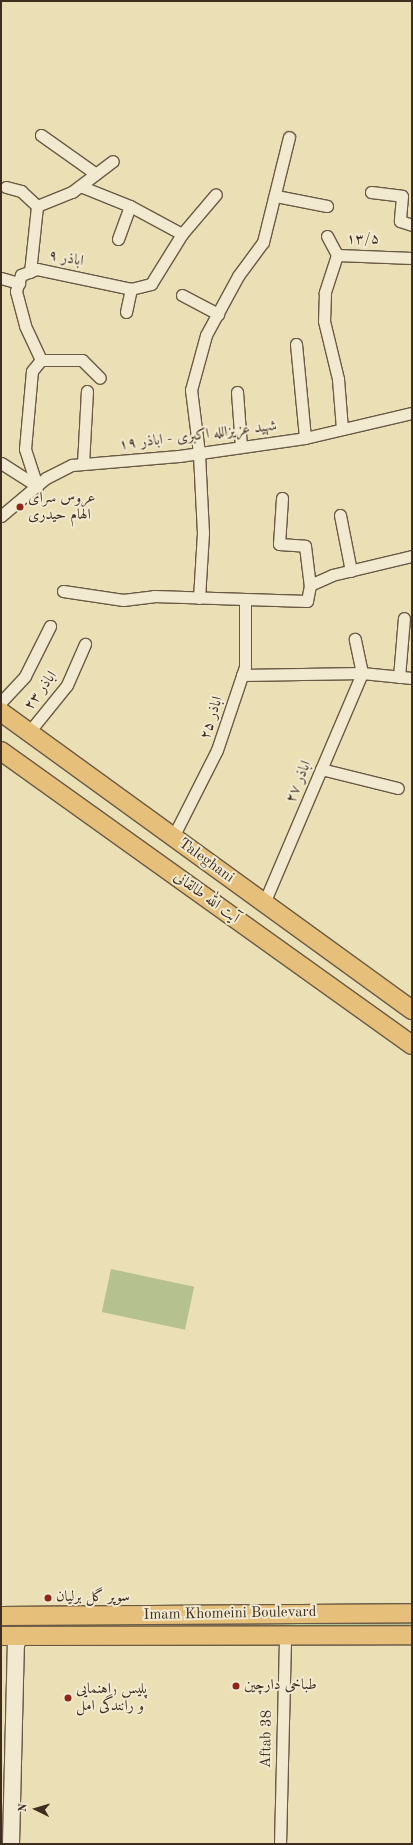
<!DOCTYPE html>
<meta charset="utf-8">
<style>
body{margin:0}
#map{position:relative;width:413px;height:1845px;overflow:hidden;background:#ebdfb6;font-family:"Old Standard TT",Amiri,serif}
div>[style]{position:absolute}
.green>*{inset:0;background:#b5c290;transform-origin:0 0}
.roads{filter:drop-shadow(1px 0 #6a5a45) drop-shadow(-1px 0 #6a5a45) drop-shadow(0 1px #6a5a45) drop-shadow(0 -1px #6a5a45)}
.street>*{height:11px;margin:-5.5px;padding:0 5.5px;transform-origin:5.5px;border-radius:5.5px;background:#f2ead0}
.secondary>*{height:16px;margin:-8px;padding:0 8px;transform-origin:8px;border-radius:8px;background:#f2ead0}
.primary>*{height:18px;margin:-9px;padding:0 9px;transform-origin:9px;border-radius:9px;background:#e6c07b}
.dots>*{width:11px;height:11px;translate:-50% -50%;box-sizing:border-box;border:2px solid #f2ead0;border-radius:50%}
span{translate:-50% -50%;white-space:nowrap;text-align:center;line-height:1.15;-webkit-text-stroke:4px #f2ead0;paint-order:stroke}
.street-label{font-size:15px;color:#3f2d1f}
.poi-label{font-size:15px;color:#3f2d1f}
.left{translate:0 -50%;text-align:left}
.frame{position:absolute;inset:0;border:2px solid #3f2d1f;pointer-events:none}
.north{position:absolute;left:16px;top:1789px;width:40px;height:40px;-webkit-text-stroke:3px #f2ead0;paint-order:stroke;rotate:275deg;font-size:11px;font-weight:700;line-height:16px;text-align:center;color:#3f2d1f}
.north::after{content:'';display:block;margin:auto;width:14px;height:18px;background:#3f2d1f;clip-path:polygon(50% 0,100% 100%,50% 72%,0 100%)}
</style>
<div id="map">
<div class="green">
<div style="left:111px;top:1269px;width:85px;height:44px;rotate:12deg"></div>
<div style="left:412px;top:1619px;width:8px;height:411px;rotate:90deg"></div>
</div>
<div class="roads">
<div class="street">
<div style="left:41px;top:135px;width:67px;rotate:35.3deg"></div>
<div style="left:80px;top:186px;width:54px;rotate:21.8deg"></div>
<div style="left:130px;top:206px;width:59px;rotate:28.3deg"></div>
<div style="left:6px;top:187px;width:16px;rotate:15deg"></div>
<div style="left:21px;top:191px;width:22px;rotate:43deg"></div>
<div style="left:371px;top:192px;width:31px;rotate:7deg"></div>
<div style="left:402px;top:196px;width:25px;rotate:95deg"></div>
<div style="left:400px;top:221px;width:13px;rotate:18deg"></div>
<div style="left:276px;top:196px;width:52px;rotate:11.1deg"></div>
<div style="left:327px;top:236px;width:21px;rotate:62deg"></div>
<div style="left:337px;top:255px;width:75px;rotate:2.3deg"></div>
<div style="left:118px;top:239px;width:35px;rotate:-70deg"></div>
<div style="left:337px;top:255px;width:40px;rotate:108deg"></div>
<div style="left:325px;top:293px;width:28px;rotate:92deg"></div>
<div style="left:324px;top:321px;width:60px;rotate:76.4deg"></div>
<div style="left:338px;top:379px;width:50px;rotate:85.4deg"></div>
<div style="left:30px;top:272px;width:66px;rotate:-83.9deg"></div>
<div style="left:37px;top:206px;width:38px;rotate:-22deg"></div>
<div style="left:72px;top:192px;width:51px;rotate:-37.1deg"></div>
<div style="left:1px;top:278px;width:19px;rotate:16deg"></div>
<div style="left:182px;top:295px;width:41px;rotate:27.8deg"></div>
<div style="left:126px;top:312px;width:24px;rotate:-78deg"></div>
<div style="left:131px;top:289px;width:21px;rotate:-14deg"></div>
<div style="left:151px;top:284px;width:59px;rotate:-58.2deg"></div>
<div style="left:182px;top:234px;width:52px;rotate:-49.6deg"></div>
<div style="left:296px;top:344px;width:94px;rotate:84.5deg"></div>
<div style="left:41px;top:360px;width:38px;rotate:-115deg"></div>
<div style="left:25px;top:325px;width:35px;rotate:-105deg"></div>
<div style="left:16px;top:291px;width:17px;rotate:-73deg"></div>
<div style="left:21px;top:275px;width:17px;rotate:-21deg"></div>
<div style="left:37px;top:269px;width:96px;rotate:12deg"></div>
<div style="left:237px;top:392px;width:55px;rotate:85.8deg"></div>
<div style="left:1px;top:463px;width:43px;rotate:32.6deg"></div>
<div style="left:83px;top:464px;width:73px;rotate:-86.9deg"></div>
<div style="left:37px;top:486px;width:39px;rotate:-108deg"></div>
<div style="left:25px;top:449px;width:78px;rotate:-84.9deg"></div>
<div style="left:32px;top:371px;width:14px;rotate:-51deg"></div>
<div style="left:41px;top:360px;width:41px"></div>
<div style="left:82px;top:360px;width:25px;rotate:45deg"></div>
<div style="left:282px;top:498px;width:46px;rotate:93.7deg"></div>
<div style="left:279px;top:544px;width:26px;rotate:4deg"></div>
<div style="left:305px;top:546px;width:39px;rotate:83deg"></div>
<div style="left:340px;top:515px;width:57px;rotate:78.9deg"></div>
<div style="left:1px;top:516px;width:59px;rotate:-40.2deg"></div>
<div style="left:46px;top:478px;width:29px;rotate:-27deg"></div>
<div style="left:72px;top:465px;width:107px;rotate:-4.8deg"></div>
<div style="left:179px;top:456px;width:127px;rotate:-8.1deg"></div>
<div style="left:305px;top:438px;width:110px;rotate:-13.2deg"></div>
<div style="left:63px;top:591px;width:61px;rotate:8.5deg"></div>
<div style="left:123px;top:600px;width:31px;rotate:-7deg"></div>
<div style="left:154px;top:596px;width:153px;rotate:1.9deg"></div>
<div style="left:307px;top:601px;width:16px;rotate:-79deg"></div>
<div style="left:310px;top:585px;width:24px;rotate:-24deg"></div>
<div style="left:332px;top:575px;width:82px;rotate:-13.4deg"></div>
<div style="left:199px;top:598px;width:65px;rotate:-86.5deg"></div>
<div style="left:203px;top:533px;width:80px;rotate:-92.9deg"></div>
<div style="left:199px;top:453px;width:64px;rotate:-97.2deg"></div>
<div style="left:191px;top:390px;width:57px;rotate:-74.7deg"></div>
<div style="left:206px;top:335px;width:67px;rotate:-61.5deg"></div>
<div style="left:238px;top:276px;width:42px;rotate:-53.7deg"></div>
<div style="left:263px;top:242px;width:108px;rotate:-76.1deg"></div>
<div style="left:242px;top:675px;width:120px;rotate:-1deg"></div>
<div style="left:362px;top:673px;width:50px;rotate:5.7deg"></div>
<div style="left:399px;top:677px;width:59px;rotate:-85.2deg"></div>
<div style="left:1px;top:702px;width:35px;rotate:-47deg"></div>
<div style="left:25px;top:676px;width:56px;rotate:-63.4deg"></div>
<div style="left:29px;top:732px;width:60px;rotate:-51deg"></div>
<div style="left:67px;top:685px;width:45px;rotate:-66.3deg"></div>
<div style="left:321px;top:769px;width:79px;rotate:13.9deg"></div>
<div style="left:173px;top:837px;width:97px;rotate:-63.2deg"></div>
<div style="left:217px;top:750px;width:88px;rotate:-71.4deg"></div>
<div style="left:245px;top:667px;width:67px;rotate:-90deg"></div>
<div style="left:264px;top:903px;width:250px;rotate:-66.9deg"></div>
<div style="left:362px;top:673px;width:35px;rotate:-102deg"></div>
<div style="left:280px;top:1844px;width:209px;rotate:-88.6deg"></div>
</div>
<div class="secondary">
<div style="left:11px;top:1844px;width:199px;rotate:-88.6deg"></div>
<div style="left:16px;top:1645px;width:10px;rotate:-66deg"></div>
</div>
<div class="primary">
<div style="left:1px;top:712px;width:508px;rotate:35.94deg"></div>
<div style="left:1px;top:751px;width:505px;rotate:35.58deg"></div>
<div style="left:1px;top:1616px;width:411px;rotate:-0.4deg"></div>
<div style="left:1px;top:1636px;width:411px;rotate:-0.1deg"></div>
</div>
</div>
<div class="dots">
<div style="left:20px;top:507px;background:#8f2418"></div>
<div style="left:48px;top:1598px;background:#8f2418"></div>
<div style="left:236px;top:1686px;background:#8f2418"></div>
<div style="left:68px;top:1698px;background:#8f2418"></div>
</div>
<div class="street-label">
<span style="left:363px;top:240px">۱۳/۵</span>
<span style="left:66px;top:259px;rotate:10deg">اباذر ۹</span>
<span style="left:198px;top:436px;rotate:-7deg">شهید عزیزالله اکبری - اباذر ۱۹</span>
<span style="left:41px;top:691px;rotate:-54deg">اباذر ۲۳</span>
<span style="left:212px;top:718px;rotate:-72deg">اباذر ۲۵</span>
<span style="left:299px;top:782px;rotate:-67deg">اباذر ۲۷</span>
<span style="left:206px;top:861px;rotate:36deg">Taleghani</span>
<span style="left:206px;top:898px;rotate:36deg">آیت الله طالقانی</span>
<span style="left:230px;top:1614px;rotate:-1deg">Imam Khomeini Boulevard</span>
<span style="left:267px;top:1739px;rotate:-89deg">Aftab 38</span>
</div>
<div class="poi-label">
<span class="left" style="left:28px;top:507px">عروس سرای<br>الهام حیدری</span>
<span class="left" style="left:56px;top:1598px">سوپر گل برلیان</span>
<span class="left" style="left:244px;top:1686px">طباخی دارچین</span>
<span class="left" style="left:76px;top:1698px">پلیس راهنمایی<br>و رانندگی امل</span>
</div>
<div class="frame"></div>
<div class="north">N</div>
</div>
